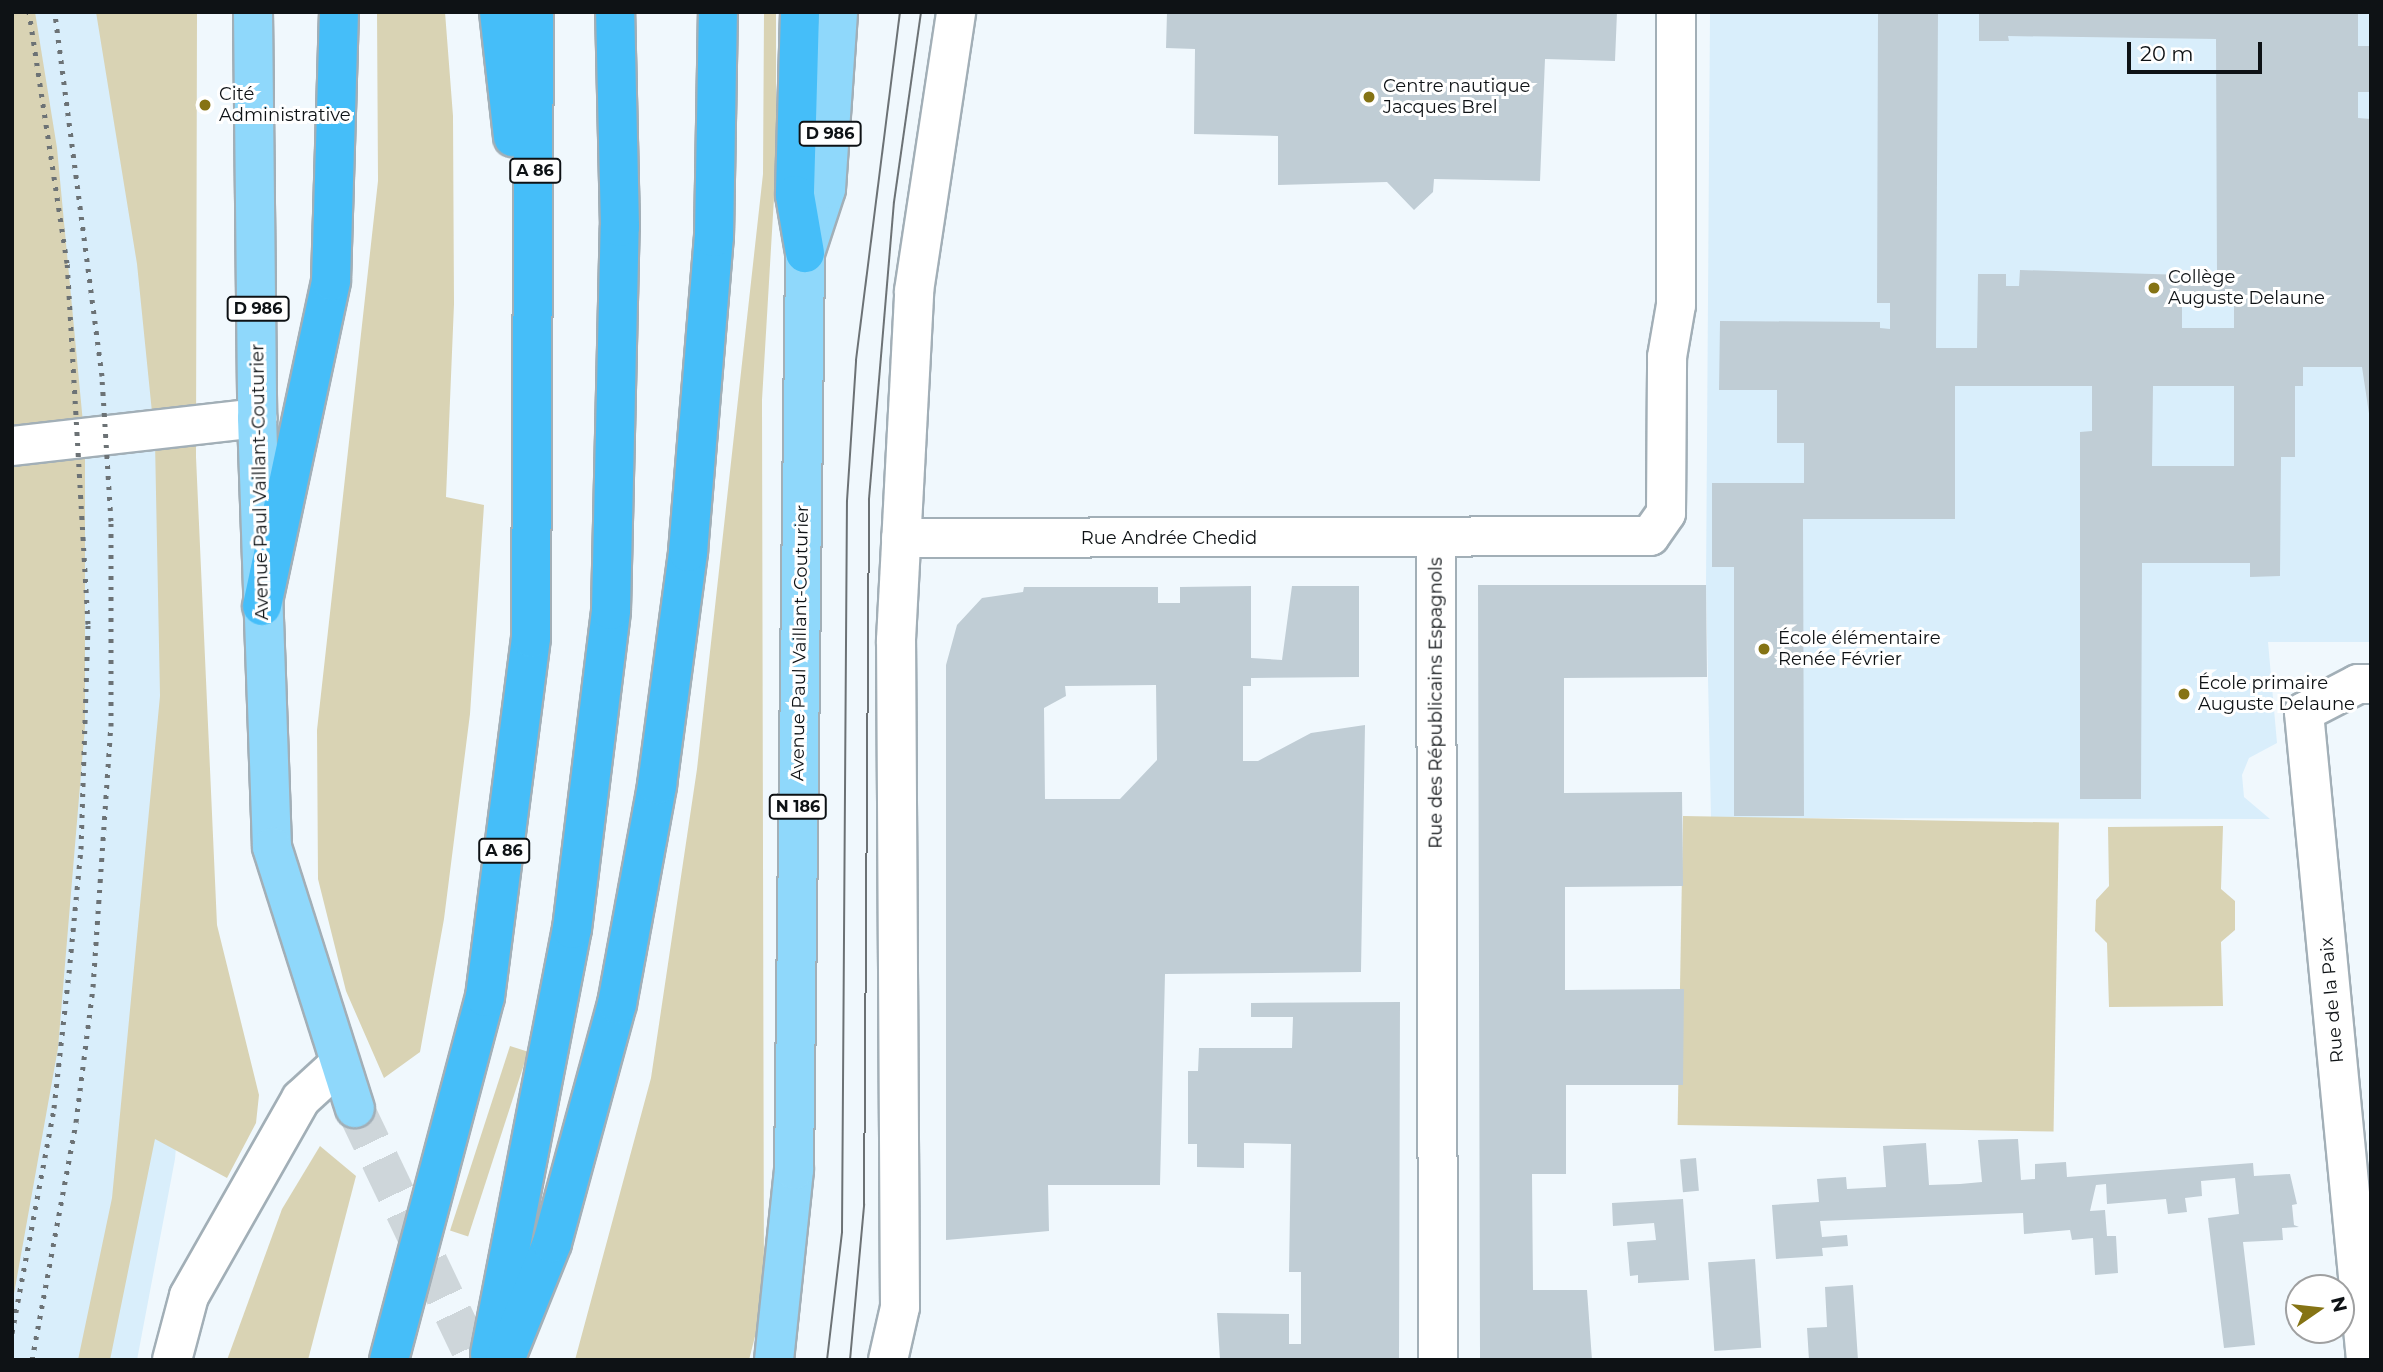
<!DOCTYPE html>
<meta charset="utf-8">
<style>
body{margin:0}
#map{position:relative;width:2383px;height:1372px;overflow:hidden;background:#f0f8fd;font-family:Montserrat,sans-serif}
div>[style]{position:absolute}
.built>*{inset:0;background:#d9eefb}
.green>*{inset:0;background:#d9d3b4;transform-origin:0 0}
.building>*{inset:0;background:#c0cdd5;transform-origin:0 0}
.major-tunnel>*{height:38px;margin-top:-19px;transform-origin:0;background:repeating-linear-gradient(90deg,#ced6da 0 38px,transparent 0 57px)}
.roads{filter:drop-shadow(2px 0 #a2afb7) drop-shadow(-2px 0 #a2afb7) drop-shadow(0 2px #a2afb7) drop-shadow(0 -2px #a2afb7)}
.minor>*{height:38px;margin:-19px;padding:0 19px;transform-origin:19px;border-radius:19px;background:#fff}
.major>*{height:38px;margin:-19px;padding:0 19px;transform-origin:19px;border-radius:19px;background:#8fd8fb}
.highway>*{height:38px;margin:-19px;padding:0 19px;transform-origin:19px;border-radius:19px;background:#45bef9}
.tram>*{height:2px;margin:-1px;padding:0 1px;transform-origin:1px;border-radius:1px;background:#6c7275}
.rail>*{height:5px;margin-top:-2.5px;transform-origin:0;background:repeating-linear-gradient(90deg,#6c7275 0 3.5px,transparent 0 10.5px)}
.dots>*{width:19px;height:19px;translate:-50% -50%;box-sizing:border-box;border:4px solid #fff;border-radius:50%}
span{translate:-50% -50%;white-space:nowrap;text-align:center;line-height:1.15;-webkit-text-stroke:6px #fff;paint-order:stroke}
.shield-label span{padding:2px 5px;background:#fff;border:2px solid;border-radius:5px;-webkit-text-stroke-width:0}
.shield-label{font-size:16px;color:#0e1215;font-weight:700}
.poi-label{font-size:18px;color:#0e1215}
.left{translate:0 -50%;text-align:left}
.street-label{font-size:18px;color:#0e1215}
.frame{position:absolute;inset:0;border:14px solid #0e1215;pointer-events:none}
.north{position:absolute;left:2285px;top:1274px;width:70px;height:70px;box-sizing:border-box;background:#fff;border:2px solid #9fa0a1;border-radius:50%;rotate:76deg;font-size:19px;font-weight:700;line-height:28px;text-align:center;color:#0e1215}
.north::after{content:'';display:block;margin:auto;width:24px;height:32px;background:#857314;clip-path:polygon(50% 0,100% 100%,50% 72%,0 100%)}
.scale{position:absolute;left:2127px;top:42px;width:135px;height:32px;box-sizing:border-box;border:4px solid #0e1215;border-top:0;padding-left:9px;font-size:21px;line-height:24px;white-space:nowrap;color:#0e1215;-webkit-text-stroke:5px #fff;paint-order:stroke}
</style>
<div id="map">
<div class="built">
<div style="clip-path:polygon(12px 12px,125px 12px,204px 822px,175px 1159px,137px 1360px,12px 1360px,12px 818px,32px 492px)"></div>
<div style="clip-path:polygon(1710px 12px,2371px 12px,2371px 642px,2268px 642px,2277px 743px,2249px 758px,2242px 775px,2244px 797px,2270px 819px,1711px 818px,1706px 585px)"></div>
</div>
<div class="green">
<div style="clip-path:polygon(12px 12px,35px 12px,57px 148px,85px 444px,85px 726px,58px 1048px,12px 1305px,12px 466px,24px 446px,12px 436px)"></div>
<div style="clip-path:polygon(96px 12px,197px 12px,196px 457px,217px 925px,259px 1095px,256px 1123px,227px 1178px,155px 1139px,110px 1360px,78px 1360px,112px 1198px,160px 696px,155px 442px,137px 264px)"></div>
<div style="clip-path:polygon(377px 12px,445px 12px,453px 116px,454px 304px,446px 497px,484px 505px,470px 714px,444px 919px,420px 1052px,384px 1078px,346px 991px,318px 879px,317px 730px,378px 181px)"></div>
<div style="clip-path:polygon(764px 12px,776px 12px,776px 164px,762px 400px,764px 1301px,749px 1360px,575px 1360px,651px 1078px,697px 769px,763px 174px)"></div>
<div style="left:1683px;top:816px;width:376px;height:309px;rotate:1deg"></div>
<div style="clip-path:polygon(2223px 826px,2221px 889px,2235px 901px,2235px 930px,2221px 942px,2223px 1006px,2109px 1007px,2107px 943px,2095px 931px,2096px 900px,2109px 886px,2108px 827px)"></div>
<div style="left:510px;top:1046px;width:19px;height:194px;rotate:18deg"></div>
<div style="clip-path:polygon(320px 1146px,356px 1176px,308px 1360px,227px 1360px,282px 1209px)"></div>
</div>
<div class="building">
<div style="clip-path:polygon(1167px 12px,1617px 12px,1615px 61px,1545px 59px,1540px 181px,1434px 179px,1433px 192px,1414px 210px,1387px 182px,1278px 185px,1278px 136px,1194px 134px,1195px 49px,1166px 48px)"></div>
<div style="clip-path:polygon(evenodd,1878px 12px,1938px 12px,1936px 348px,1977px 348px,1978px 274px,2006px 274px,2006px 286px,2019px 286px,2020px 270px,2217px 276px,2216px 39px,2008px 36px,2009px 41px,1979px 41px,1979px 12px,2358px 12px,2358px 46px,2371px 46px,2371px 92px,2358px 92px,2358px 118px,2371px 119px,2371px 427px,2362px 367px,2303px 367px,2303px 386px,2295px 386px,2295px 457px,2281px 457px,2280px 576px,2250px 577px,2250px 563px,2142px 563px,2141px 799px,2080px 799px,2080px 432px,2092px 431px,2092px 386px,1955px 386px,1955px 519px,1803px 519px,1804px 816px,1734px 816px,1734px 567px,1712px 567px,1712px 483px,1804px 483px,1804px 443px,1777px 443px,1777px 390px,1719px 390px,1720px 321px,1880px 322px,1880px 328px,1890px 329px,1890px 303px,1877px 303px,1878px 12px,2182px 299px,2234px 299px,2234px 328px,2182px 328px,2182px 299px,1878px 12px,2153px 386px,2234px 386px,2234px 466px,2152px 466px,2153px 386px)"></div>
<div style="clip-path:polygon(1478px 585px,1706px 585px,1707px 677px,1564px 678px,1564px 793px,1682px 792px,1683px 886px,1565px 887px,1565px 990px,1684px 989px,1683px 1085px,1566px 1085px,1566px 1174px,1532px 1174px,1533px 1290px,1587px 1290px,1592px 1360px,1480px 1360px)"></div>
<div style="clip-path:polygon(evenodd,1251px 586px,1251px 658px,1282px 660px,1292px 586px,1359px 586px,1359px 677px,1251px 678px,1251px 686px,1243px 686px,1243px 761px,1258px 761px,1311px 733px,1365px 725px,1361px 972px,1165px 974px,1160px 1185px,1048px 1185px,1049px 1231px,946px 1240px,946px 665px,957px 625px,982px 598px,1023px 592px,1024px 587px,1158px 587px,1158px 603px,1180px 603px,1180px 587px,1251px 586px,1156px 685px,1157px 760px,1120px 799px,1045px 799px,1044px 708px,1066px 696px,1065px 686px,1156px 685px)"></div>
<div style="clip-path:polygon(1400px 1002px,1399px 1360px,1220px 1360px,1217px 1313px,1289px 1314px,1289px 1344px,1301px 1344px,1301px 1272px,1289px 1272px,1291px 1144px,1244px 1143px,1244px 1168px,1197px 1167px,1197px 1144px,1188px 1144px,1188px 1071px,1198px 1071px,1199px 1048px,1292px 1048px,1293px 1017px,1251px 1017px,1251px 1003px)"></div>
<div style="clip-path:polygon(2018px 1139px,2021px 1180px,2035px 1179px,2035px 1164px,2066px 1162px,2067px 1177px,2253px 1163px,2254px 1176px,2290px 1174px,2297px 1204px,2292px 1205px,2294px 1225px,2299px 1227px,2282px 1228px,2283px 1240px,2243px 1242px,2255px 1345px,2224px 1348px,2208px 1218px,2239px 1214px,2235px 1178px,2201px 1181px,2202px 1196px,2185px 1198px,2187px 1212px,2168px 1214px,2166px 1199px,2107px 1204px,2106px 1184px,2096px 1185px,2090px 1211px,2105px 1210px,2107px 1236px,2116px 1236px,2118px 1273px,2095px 1275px,2093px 1238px,2072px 1240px,2070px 1230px,2024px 1234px,2023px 1213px,1820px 1221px,1822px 1237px,1847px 1235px,1848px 1246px,1822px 1248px,1823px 1256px,1776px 1259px,1772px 1205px,1819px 1202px,1817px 1179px,1846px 1177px,1847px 1189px,1886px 1187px,1883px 1146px,1926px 1143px,1929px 1185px,1960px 1184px,1982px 1182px,1978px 1140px)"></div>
<div style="left:1696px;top:1158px;width:33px;height:16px;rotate:85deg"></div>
<div style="clip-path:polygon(1683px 1199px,1689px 1280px,1638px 1283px,1638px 1275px,1630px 1276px,1627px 1242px,1656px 1240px,1654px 1223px,1613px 1226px,1612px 1203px)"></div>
<div style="left:1755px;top:1259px;width:89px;height:47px;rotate:86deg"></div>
<div style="clip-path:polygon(1853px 1285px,1858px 1360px,1809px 1360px,1807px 1328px,1827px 1327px,1825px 1287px)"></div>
</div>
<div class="major-tunnel">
<div style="left:355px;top:1108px;width:279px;rotate:64.5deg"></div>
</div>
<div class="roads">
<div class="minor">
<div style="left:12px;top:446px;width:247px;rotate:-6.5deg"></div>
<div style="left:901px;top:538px;width:749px;rotate:-0.15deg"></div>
<div style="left:1650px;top:536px;width:28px;rotate:-55deg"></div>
<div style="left:1666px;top:513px;width:156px;rotate:-89.6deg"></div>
<div style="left:1667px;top:357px;width:53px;rotate:-80.2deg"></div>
<div style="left:1676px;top:305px;width:293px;rotate:-90deg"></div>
<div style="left:1436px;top:538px;width:822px;rotate:89.86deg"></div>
<div style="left:172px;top:1360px;width:66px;rotate:-75.1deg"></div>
<div style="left:189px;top:1296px;width:227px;rotate:-60.4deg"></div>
<div style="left:301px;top:1099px;width:52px;rotate:-42.6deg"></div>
<div style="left:888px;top:1360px;width:54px;rotate:-77.2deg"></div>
<div style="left:900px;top:1307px;width:667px;rotate:-90.34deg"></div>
<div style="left:896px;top:640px;width:349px;rotate:-87deg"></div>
<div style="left:914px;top:291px;width:282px;rotate:-81.4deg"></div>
<div style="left:2366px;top:1360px;width:651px;rotate:-95.47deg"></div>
<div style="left:2304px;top:712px;width:61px;rotate:-27.4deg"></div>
<div style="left:2358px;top:684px;width:13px"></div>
</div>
<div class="major">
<div style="left:253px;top:12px;width:406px;rotate:89.4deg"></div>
<div style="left:257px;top:418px;width:429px;rotate:88deg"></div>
<div style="left:272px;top:847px;width:274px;rotate:72.4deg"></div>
<div style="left:774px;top:1360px;width:191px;rotate:-84deg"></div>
<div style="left:794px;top:1170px;width:917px;rotate:-89.31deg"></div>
<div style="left:805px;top:253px;width:67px;rotate:-71.8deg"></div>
<div style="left:826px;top:189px;width:177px;rotate:-86.1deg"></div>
</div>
<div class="highway">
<div style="left:499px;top:12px;width:126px;rotate:83.6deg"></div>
<div style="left:800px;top:12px;width:183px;rotate:91.6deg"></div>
<div style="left:795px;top:195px;width:59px;rotate:80.2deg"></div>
<div style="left:262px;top:606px;width:332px;rotate:-78deg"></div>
<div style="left:331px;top:281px;width:269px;rotate:-88.3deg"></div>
<div style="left:490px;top:1354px;width:433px;rotate:-79.1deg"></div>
<div style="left:572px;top:929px;width:321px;rotate:-83deg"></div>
<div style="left:611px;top:610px;width:383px;rotate:-88.7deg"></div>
<div style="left:620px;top:227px;width:215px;rotate:-91.3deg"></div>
<div style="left:389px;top:1360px;width:375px;rotate:-75.2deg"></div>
<div style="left:485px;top:997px;width:362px;rotate:-82.7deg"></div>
<div style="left:531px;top:638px;width:626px;rotate:-89.73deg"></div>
<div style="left:505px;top:1360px;width:126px;rotate:-68.1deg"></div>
<div style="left:552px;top:1243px;width:248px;rotate:-74.8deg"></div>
<div style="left:617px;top:1004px;width:223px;rotate:-79.6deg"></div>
<div style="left:657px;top:785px;width:235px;rotate:-82.4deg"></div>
<div style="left:688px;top:552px;width:316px;rotate:-85.3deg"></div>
<div style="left:714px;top:237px;width:225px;rotate:-89deg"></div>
</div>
</div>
<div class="tram">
<div style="left:827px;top:1360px;width:129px;rotate:-83.3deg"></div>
<div style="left:842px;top:1232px;width:731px;rotate:-89.61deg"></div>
<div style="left:847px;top:501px;width:141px;rotate:-86.3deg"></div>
<div style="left:856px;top:360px;width:351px;rotate:-82.8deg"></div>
<div style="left:850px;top:1360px;width:156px;rotate:-84.8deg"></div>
<div style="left:864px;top:1205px;width:706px;rotate:-89.59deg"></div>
<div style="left:869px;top:499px;width:298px;rotate:-85.2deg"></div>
<div style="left:894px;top:202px;width:192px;rotate:-81.9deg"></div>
</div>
<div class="rail">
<div style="left:12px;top:1333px;width:229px;rotate:-79.4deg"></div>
<div style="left:54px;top:1108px;width:136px;rotate:-83.7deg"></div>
<div style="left:69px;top:973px;width:125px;rotate:-84.5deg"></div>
<div style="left:81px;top:849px;width:225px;rotate:-88.2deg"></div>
<div style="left:88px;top:624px;width:362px;rotate:-93.3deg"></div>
<div style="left:67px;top:263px;width:254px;rotate:-98.6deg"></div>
<div style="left:32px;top:1360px;width:242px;rotate:-79.5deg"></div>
<div style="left:76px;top:1122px;width:136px;rotate:-82.8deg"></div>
<div style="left:93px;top:987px;width:262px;rotate:-86.1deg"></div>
<div style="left:111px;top:726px;width:205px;rotate:-90deg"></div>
<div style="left:111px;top:521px;width:145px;rotate:-93.6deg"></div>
<div style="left:102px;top:376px;width:367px;rotate:-97.4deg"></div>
</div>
<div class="dots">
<div style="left:1369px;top:97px;background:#857314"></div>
<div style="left:205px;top:105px;background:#857314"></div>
<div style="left:2154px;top:288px;background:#857314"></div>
<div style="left:1764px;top:649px;background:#857314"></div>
<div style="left:2184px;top:694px;background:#857314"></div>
</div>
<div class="shield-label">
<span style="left:830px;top:134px">D 986</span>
<span style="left:535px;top:171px">A 86</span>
<span style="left:258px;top:309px">D 986</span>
<span style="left:798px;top:807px">N 186</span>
<span style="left:504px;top:851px">A 86</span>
</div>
<div class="poi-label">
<span class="left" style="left:1383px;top:97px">Centre nautique<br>Jacques Brel</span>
<span class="left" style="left:219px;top:105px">Cité<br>Administrative</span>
<span class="left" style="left:2168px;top:288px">Collège<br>Auguste Delaune</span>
<span class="left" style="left:1778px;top:649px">École élémentaire<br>Renée Février</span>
<span class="left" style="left:2198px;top:694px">École primaire<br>Auguste Delaune</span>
</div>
<div class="street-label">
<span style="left:260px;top:482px;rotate:-91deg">Avenue Paul Vaillant-Couturier</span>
<span style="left:1169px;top:538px">Rue Andrée Chedid</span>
<span style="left:800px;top:643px;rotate:-89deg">Avenue Paul Vaillant-Couturier</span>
<span style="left:1436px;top:703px;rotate:-90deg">Rue des Républicains Espagnols</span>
<span style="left:2332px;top:1000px;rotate:-95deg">Rue de la Paix</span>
</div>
<div class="frame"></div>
<div class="north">N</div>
<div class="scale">20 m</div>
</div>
